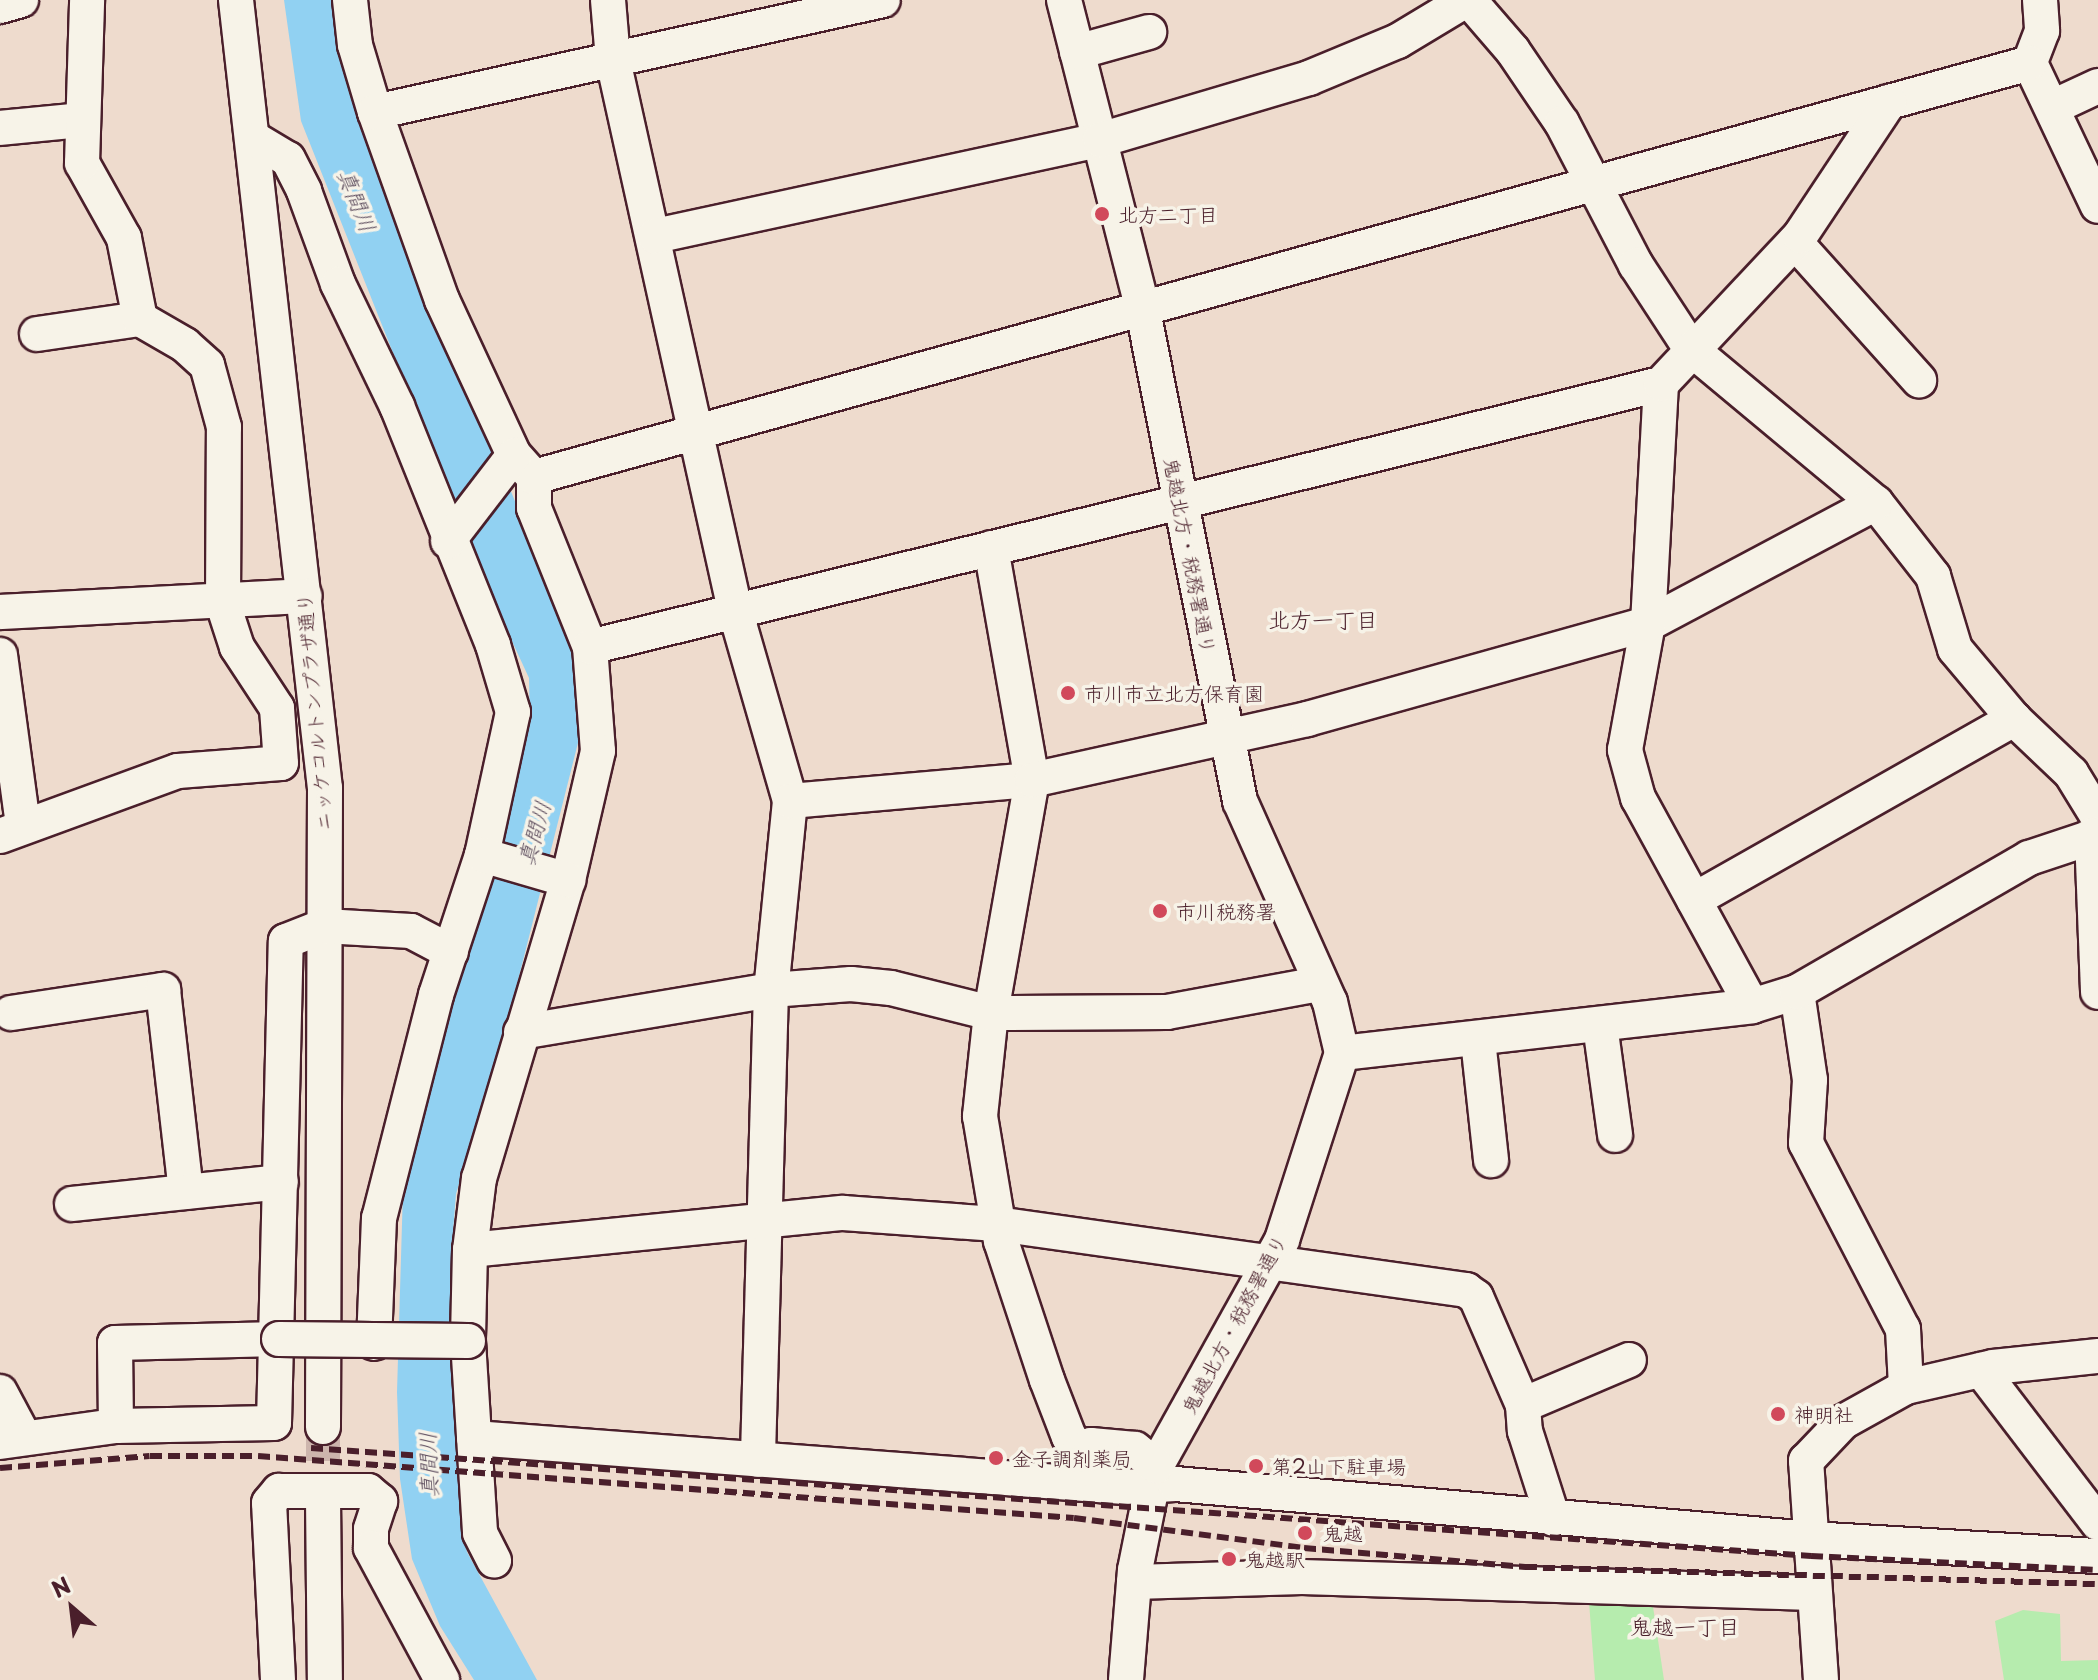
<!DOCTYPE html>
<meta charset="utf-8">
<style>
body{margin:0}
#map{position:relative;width:2098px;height:1680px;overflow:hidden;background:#eedbcd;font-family:"Playpen Sans","Klee One",sans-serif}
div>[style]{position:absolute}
.green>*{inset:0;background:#b6ecae}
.water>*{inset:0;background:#91d1f2}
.minor-tunnel>*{height:34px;margin-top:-17px;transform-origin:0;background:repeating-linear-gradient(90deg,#cdb5ad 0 34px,transparent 0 51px)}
.roads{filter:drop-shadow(2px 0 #4a1f2b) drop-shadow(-2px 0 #4a1f2b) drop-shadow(0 2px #4a1f2b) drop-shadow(0 -2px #4a1f2b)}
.minor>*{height:34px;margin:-17px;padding:0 17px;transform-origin:17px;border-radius:17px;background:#f7f3e8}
.rail>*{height:6px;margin-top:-3px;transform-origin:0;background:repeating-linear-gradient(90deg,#4a1f2b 0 12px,transparent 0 18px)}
.bridges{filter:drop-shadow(2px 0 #4a1f2b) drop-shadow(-2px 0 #4a1f2b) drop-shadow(0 2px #4a1f2b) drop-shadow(0 -2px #4a1f2b)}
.minor-bridge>*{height:34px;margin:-17px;padding:0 17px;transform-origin:17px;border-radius:17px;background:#f7f3e8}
.dots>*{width:22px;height:22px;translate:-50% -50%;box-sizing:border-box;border:4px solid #f7f3e8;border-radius:50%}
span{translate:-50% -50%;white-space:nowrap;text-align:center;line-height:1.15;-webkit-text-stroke:7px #f7f3e8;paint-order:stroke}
.poi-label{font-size:20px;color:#4a1f2b}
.left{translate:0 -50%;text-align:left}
.street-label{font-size:20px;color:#4a1f2b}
.water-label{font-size:22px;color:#5c4c5d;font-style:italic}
.neighbourhood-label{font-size:22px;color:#4a1f2b}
.north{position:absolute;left:32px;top:1568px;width:80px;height:80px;-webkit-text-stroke:6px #f7f3e8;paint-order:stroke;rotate:332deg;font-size:22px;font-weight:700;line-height:32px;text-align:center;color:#4a1f2b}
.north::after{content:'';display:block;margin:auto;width:28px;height:36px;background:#4a1f2b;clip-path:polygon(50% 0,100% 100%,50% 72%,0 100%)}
</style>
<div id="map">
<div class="green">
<div style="clip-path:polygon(1652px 1600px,1664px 1680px,1595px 1680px,1589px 1602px)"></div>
<div style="clip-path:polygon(2023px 1610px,2060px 1614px,2061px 1661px,2098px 1660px,2098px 1680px,2004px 1680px,1995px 1621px)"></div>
</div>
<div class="water">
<div style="clip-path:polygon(284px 0,343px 0,456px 356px,577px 654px,583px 723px,510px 1012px,456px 1194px,453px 1232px,461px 1517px,467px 1552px,537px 1680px,474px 1680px,440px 1626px,412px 1559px,400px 1479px,397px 1392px,403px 1190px,459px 966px,530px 725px,529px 678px,480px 572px,301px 121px)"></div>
</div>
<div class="minor-tunnel">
<div style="left:323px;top:1427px;width:72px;rotate:90deg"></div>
</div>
<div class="roads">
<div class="minor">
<div style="left:236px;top:0;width:793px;rotate:83.56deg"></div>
<div style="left:325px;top:788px;width:639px;rotate:90.18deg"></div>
<div style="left:350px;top:0;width:45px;rotate:83.7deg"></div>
<div style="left:355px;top:45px;width:70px;rotate:73.4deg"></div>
<div style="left:375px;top:112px;width:200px;rotate:70.4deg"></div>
<div style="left:442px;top:300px;width:171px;rotate:65.1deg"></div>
<div style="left:514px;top:455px;width:30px;rotate:48deg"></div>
<div style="left:534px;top:477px;width:31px;rotate:90deg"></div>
<div style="left:534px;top:508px;width:150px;rotate:68.1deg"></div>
<div style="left:590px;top:647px;width:104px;rotate:85.6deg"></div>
<div style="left:598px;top:751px;width:132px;rotate:103.1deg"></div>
<div style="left:568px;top:880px;width:311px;rotate:106.6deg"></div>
<div style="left:479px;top:1178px;width:73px;rotate:97.1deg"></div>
<div style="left:470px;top:1250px;width:91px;rotate:91.3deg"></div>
<div style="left:468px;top:1341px;width:192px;rotate:86.4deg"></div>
<div style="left:480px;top:1533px;width:31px;rotate:63deg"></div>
<div style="left:608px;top:0;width:60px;rotate:85.2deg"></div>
<div style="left:613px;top:60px;width:563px;rotate:77.49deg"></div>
<div style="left:735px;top:610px;width:199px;rotate:73.9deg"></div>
<div style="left:790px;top:801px;width:190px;rotate:95.7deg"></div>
<div style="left:771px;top:990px;width:470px;rotate:91.6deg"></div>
<div style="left:1064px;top:0;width:321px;rotate:75.7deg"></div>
<div style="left:1143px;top:311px;width:500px;rotate:78.8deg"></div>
<div style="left:1240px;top:801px;width:220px;rotate:65.9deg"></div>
<div style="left:1330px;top:1002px;width:52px;rotate:76.8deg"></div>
<div style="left:1342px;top:1053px;width:196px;rotate:107.8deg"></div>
<div style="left:1282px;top:1240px;width:259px;rotate:119.1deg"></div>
<div style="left:1156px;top:1466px;width:106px;rotate:101.4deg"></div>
<div style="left:1135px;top:1570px;width:110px;rotate:94.7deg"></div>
<div style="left:1469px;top:0;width:67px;rotate:49.2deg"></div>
<div style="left:1513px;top:51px;width:87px;rotate:55.8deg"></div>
<div style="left:1562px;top:123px;width:160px;rotate:62.5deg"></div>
<div style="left:1636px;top:265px;width:100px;rotate:56.8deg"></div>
<div style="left:1691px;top:349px;width:241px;rotate:39.8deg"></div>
<div style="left:1876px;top:503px;width:93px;rotate:52deg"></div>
<div style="left:1933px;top:576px;width:76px;rotate:73.2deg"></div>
<div style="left:1955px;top:649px;width:92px;rotate:49.9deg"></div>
<div style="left:2014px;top:719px;width:79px;rotate:43.5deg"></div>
<div style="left:2071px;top:773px;width:52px;rotate:58.5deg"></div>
<div style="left:2040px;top:0;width:31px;rotate:86deg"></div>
<div style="left:2042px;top:31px;width:34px;rotate:111deg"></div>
<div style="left:2030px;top:63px;width:158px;rotate:64.6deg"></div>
<div style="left:0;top:6px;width:22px;rotate:-16deg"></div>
<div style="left:1077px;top:52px;width:75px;rotate:-15.5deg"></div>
<div style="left:2053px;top:107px;width:50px;rotate:-25deg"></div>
<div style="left:375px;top:112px;width:520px;rotate:-12.43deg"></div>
<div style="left:0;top:128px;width:82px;rotate:-5.6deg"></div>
<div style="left:256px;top:140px;width:37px;rotate:31deg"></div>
<div style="left:288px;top:159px;width:36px;rotate:63deg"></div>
<div style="left:304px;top:191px;width:99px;rotate:69.9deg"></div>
<div style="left:338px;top:284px;width:136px;rotate:64.2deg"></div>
<div style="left:397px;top:406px;width:258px;rotate:68.1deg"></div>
<div style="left:493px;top:645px;width:70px;rotate:73.4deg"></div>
<div style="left:513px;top:712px;width:146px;rotate:102.2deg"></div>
<div style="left:482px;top:855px;width:147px;rotate:108.2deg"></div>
<div style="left:436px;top:995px;width:230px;rotate:104.3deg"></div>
<div style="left:379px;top:1218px;width:125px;rotate:92.3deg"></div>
<div style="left:655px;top:236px;width:455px;rotate:-12.2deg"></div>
<div style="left:1100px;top:140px;width:218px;rotate:-16.5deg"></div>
<div style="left:1309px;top:78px;width:96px;rotate:-22.6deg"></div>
<div style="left:1398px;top:41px;width:79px;rotate:-31.1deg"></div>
<div style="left:1795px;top:242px;width:186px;rotate:48.1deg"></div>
<div style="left:37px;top:334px;width:104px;rotate:-8.3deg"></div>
<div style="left:534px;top:477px;width:1552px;rotate:-15.47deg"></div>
<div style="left:448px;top:541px;width:108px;rotate:-52.5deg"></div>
<div style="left:991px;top:548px;width:236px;rotate:80deg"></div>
<div style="left:1032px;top:780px;width:237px;rotate:100deg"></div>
<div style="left:991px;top:1013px;width:104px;rotate:96.1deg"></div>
<div style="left:980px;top:1116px;width:127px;rotate:80.5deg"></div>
<div style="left:1001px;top:1241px;width:146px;rotate:71.7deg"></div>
<div style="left:1047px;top:1380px;width:61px;rotate:68.9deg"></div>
<div style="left:1069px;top:1437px;width:17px;rotate:50deg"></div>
<div style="left:0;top:612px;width:305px;rotate:-3deg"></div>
<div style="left:590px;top:647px;width:1103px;rotate:-13.8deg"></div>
<div style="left:0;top:655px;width:173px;rotate:82.3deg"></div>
<div style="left:790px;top:801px;width:243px;rotate:-5deg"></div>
<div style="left:1032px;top:780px;width:282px;rotate:-12.5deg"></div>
<div style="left:1307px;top:719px;width:354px;rotate:-15.6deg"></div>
<div style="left:1648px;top:624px;width:258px;rotate:-28deg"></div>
<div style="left:2092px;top:835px;width:157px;rotate:87.8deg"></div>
<div style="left:0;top:836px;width:189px;rotate:-20.1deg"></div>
<div style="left:178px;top:771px;width:103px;rotate:-4.4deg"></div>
<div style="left:281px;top:763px;width:55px;rotate:-94.2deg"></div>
<div style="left:277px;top:708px;width:73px;rotate:-123.3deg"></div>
<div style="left:237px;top:647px;width:45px;rotate:-108deg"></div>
<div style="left:223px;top:604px;width:177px;rotate:-89.7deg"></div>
<div style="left:224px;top:427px;width:64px;rotate:-105.3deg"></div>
<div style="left:207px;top:365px;width:30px;rotate:-138deg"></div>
<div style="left:185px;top:345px;width:52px;rotate:-150deg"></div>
<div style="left:140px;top:319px;width:83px;rotate:-101.2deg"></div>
<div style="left:124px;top:238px;width:86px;rotate:-119.2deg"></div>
<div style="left:82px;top:163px;width:163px;rotate:-88.2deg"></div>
<div style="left:482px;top:855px;width:90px;rotate:16.2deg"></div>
<div style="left:1694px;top:900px;width:368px;rotate:-29.5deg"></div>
<div style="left:1797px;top:992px;width:89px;rotate:81.6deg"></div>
<div style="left:1810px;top:1080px;width:63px;rotate:93.6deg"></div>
<div style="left:1806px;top:1143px;width:210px;rotate:62.5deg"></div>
<div style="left:1903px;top:1329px;width:58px;rotate:87deg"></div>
<div style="left:1752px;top:1006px;width:237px;rotate:-118.7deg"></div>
<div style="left:1638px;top:798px;width:50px;rotate:-105.2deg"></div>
<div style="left:1625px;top:750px;width:128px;rotate:-79.7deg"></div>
<div style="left:1648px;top:624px;width:240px;rotate:-86.9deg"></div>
<div style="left:1661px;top:384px;width:203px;rotate:-46.8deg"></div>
<div style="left:1800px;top:236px;width:161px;rotate:-56.4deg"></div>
<div style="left:11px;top:1013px;width:154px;rotate:-8.6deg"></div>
<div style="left:163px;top:990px;width:203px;rotate:83.5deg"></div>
<div style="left:1600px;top:1025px;width:111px;rotate:82.2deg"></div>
<div style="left:521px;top:1032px;width:254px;rotate:-9.5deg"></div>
<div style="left:771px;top:990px;width:80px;rotate:-4.3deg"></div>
<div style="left:851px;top:984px;width:40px;rotate:5.7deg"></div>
<div style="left:891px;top:988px;width:103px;rotate:14deg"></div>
<div style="left:991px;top:1013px;width:176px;rotate:-0.3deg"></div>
<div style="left:1167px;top:1012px;width:156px;rotate:-10.4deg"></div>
<div style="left:1478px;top:1040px;width:121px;rotate:83.8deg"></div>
<div style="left:1342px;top:1053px;width:413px;rotate:-6.5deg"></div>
<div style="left:1752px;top:1006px;width:47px;rotate:-17.3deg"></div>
<div style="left:1797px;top:992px;width:268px;rotate:-30deg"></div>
<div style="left:2029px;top:858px;width:73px;rotate:-18.4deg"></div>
<div style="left:72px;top:1204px;width:210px;rotate:-6deg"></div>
<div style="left:470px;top:1250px;width:375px;rotate:-5.7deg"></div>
<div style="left:843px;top:1213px;width:154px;rotate:4.1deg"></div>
<div style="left:997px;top:1224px;width:474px;rotate:8deg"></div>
<div style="left:1466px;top:1290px;width:12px;rotate:35deg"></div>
<div style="left:1476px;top:1297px;width:118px;rotate:66.5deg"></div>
<div style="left:1523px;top:1405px;width:26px;rotate:86deg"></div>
<div style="left:1525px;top:1431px;width:92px;rotate:72.3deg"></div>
<div style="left:1981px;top:1370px;width:193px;rotate:52.6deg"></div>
<div style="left:0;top:1392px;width:51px;rotate:61.9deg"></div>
<div style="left:1523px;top:1405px;width:115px;rotate:-23deg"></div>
<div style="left:116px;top:1426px;width:83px;rotate:-90.7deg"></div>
<div style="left:115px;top:1343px;width:164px;rotate:-1.4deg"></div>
<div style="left:474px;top:1438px;width:652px;rotate:4.31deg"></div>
<div style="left:1124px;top:1487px;width:51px;rotate:-3.4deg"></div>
<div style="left:1175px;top:1484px;width:637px;rotate:4.95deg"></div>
<div style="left:1810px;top:1539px;width:289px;rotate:3.4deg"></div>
<div style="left:0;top:1442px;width:117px;rotate:-7.9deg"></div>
<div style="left:116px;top:1426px;width:158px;rotate:-1.1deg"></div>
<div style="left:274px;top:1423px;width:482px;rotate:-88.6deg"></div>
<div style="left:286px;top:941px;width:41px;rotate:-21.5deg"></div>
<div style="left:324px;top:926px;width:87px;rotate:3.3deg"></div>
<div style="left:411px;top:931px;width:45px;rotate:27.7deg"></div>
<div style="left:1077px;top:1471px;width:16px;rotate:-90deg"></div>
<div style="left:1077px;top:1455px;width:17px;rotate:-36deg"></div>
<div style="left:1091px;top:1445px;width:44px;rotate:5.2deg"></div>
<div style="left:1135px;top:1449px;width:27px;rotate:39deg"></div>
<div style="left:323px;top:1499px;width:181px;rotate:89.4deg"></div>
<div style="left:1134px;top:1582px;width:168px;rotate:-1.7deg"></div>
<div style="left:1302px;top:1577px;width:511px;rotate:1.79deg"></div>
<div style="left:278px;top:1680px;width:177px;rotate:-92.9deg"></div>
<div style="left:269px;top:1503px;width:16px;rotate:-50deg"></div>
<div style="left:279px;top:1491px;width:89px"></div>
<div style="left:368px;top:1491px;width:16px;rotate:40deg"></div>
<div style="left:380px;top:1501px;width:29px;rotate:108deg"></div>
<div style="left:371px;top:1529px;width:19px;rotate:90deg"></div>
<div style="left:371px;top:1548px;width:150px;rotate:61.7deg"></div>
<div style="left:1821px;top:1680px;width:220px;rotate:-93.9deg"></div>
<div style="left:1806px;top:1461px;width:54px;rotate:-46.5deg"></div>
<div style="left:1843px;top:1422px;width:72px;rotate:-29.1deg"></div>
<div style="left:1906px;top:1387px;width:89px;rotate:-12.9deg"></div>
<div style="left:1993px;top:1367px;width:106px;rotate:-6deg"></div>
</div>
</div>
<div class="rail">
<div style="left:311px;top:1448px;width:1504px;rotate:4.12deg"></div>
<div style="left:1811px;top:1556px;width:287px;rotate:2.8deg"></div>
<div style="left:0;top:1468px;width:150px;rotate:-4.6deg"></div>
<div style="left:150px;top:1456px;width:108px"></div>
<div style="left:258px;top:1456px;width:818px;rotate:4.35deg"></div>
<div style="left:1074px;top:1518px;width:232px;rotate:7.4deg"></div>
<div style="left:1304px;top:1548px;width:222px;rotate:4.9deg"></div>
<div style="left:1525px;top:1567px;width:573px;rotate:1.7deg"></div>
</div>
<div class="bridges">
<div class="minor-bridge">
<div style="left:279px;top:1339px;width:189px;rotate:0.6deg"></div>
</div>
</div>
<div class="dots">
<div style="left:1102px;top:214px;background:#d1495b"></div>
<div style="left:1068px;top:693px;background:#d1495b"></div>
<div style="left:1160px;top:911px;background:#d1495b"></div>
<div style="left:1778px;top:1414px;background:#d1495b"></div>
<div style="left:996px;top:1458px;background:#d1495b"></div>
<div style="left:1256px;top:1466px;background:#d1495b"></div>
<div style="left:1305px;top:1533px;background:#d1495b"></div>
<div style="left:1229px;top:1559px;background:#d1495b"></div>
</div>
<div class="poi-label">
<span class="left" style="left:1118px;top:214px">北方二丁目</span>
<span class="left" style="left:1084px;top:693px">市川市立北方保育園</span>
<span class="left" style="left:1176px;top:911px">市川税務署</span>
<span class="left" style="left:1794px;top:1414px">神明社</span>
<span class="left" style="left:1012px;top:1458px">金子調剤薬局</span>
<span class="left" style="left:1272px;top:1466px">第2山下駐車場</span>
<span class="left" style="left:1323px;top:1533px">鬼越</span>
<span class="left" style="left:1245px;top:1559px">鬼越駅</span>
</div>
<div class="street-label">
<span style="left:1190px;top:556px;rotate:79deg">鬼越北方・税務署通り</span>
<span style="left:314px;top:712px;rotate:-95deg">ニッケコルトンプラザ通り</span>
<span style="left:1234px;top:1324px;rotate:-62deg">鬼越北方・税務署通り</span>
</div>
<div class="water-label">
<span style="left:358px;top:200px;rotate:68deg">真間川</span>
<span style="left:533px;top:833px;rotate:-74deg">真間川</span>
<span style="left:427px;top:1465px;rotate:-92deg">真間川</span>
</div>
<div class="neighbourhood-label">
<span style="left:1323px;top:619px">北方一丁目</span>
<span style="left:1685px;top:1626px">鬼越一丁目</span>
</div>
<div class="north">N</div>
</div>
